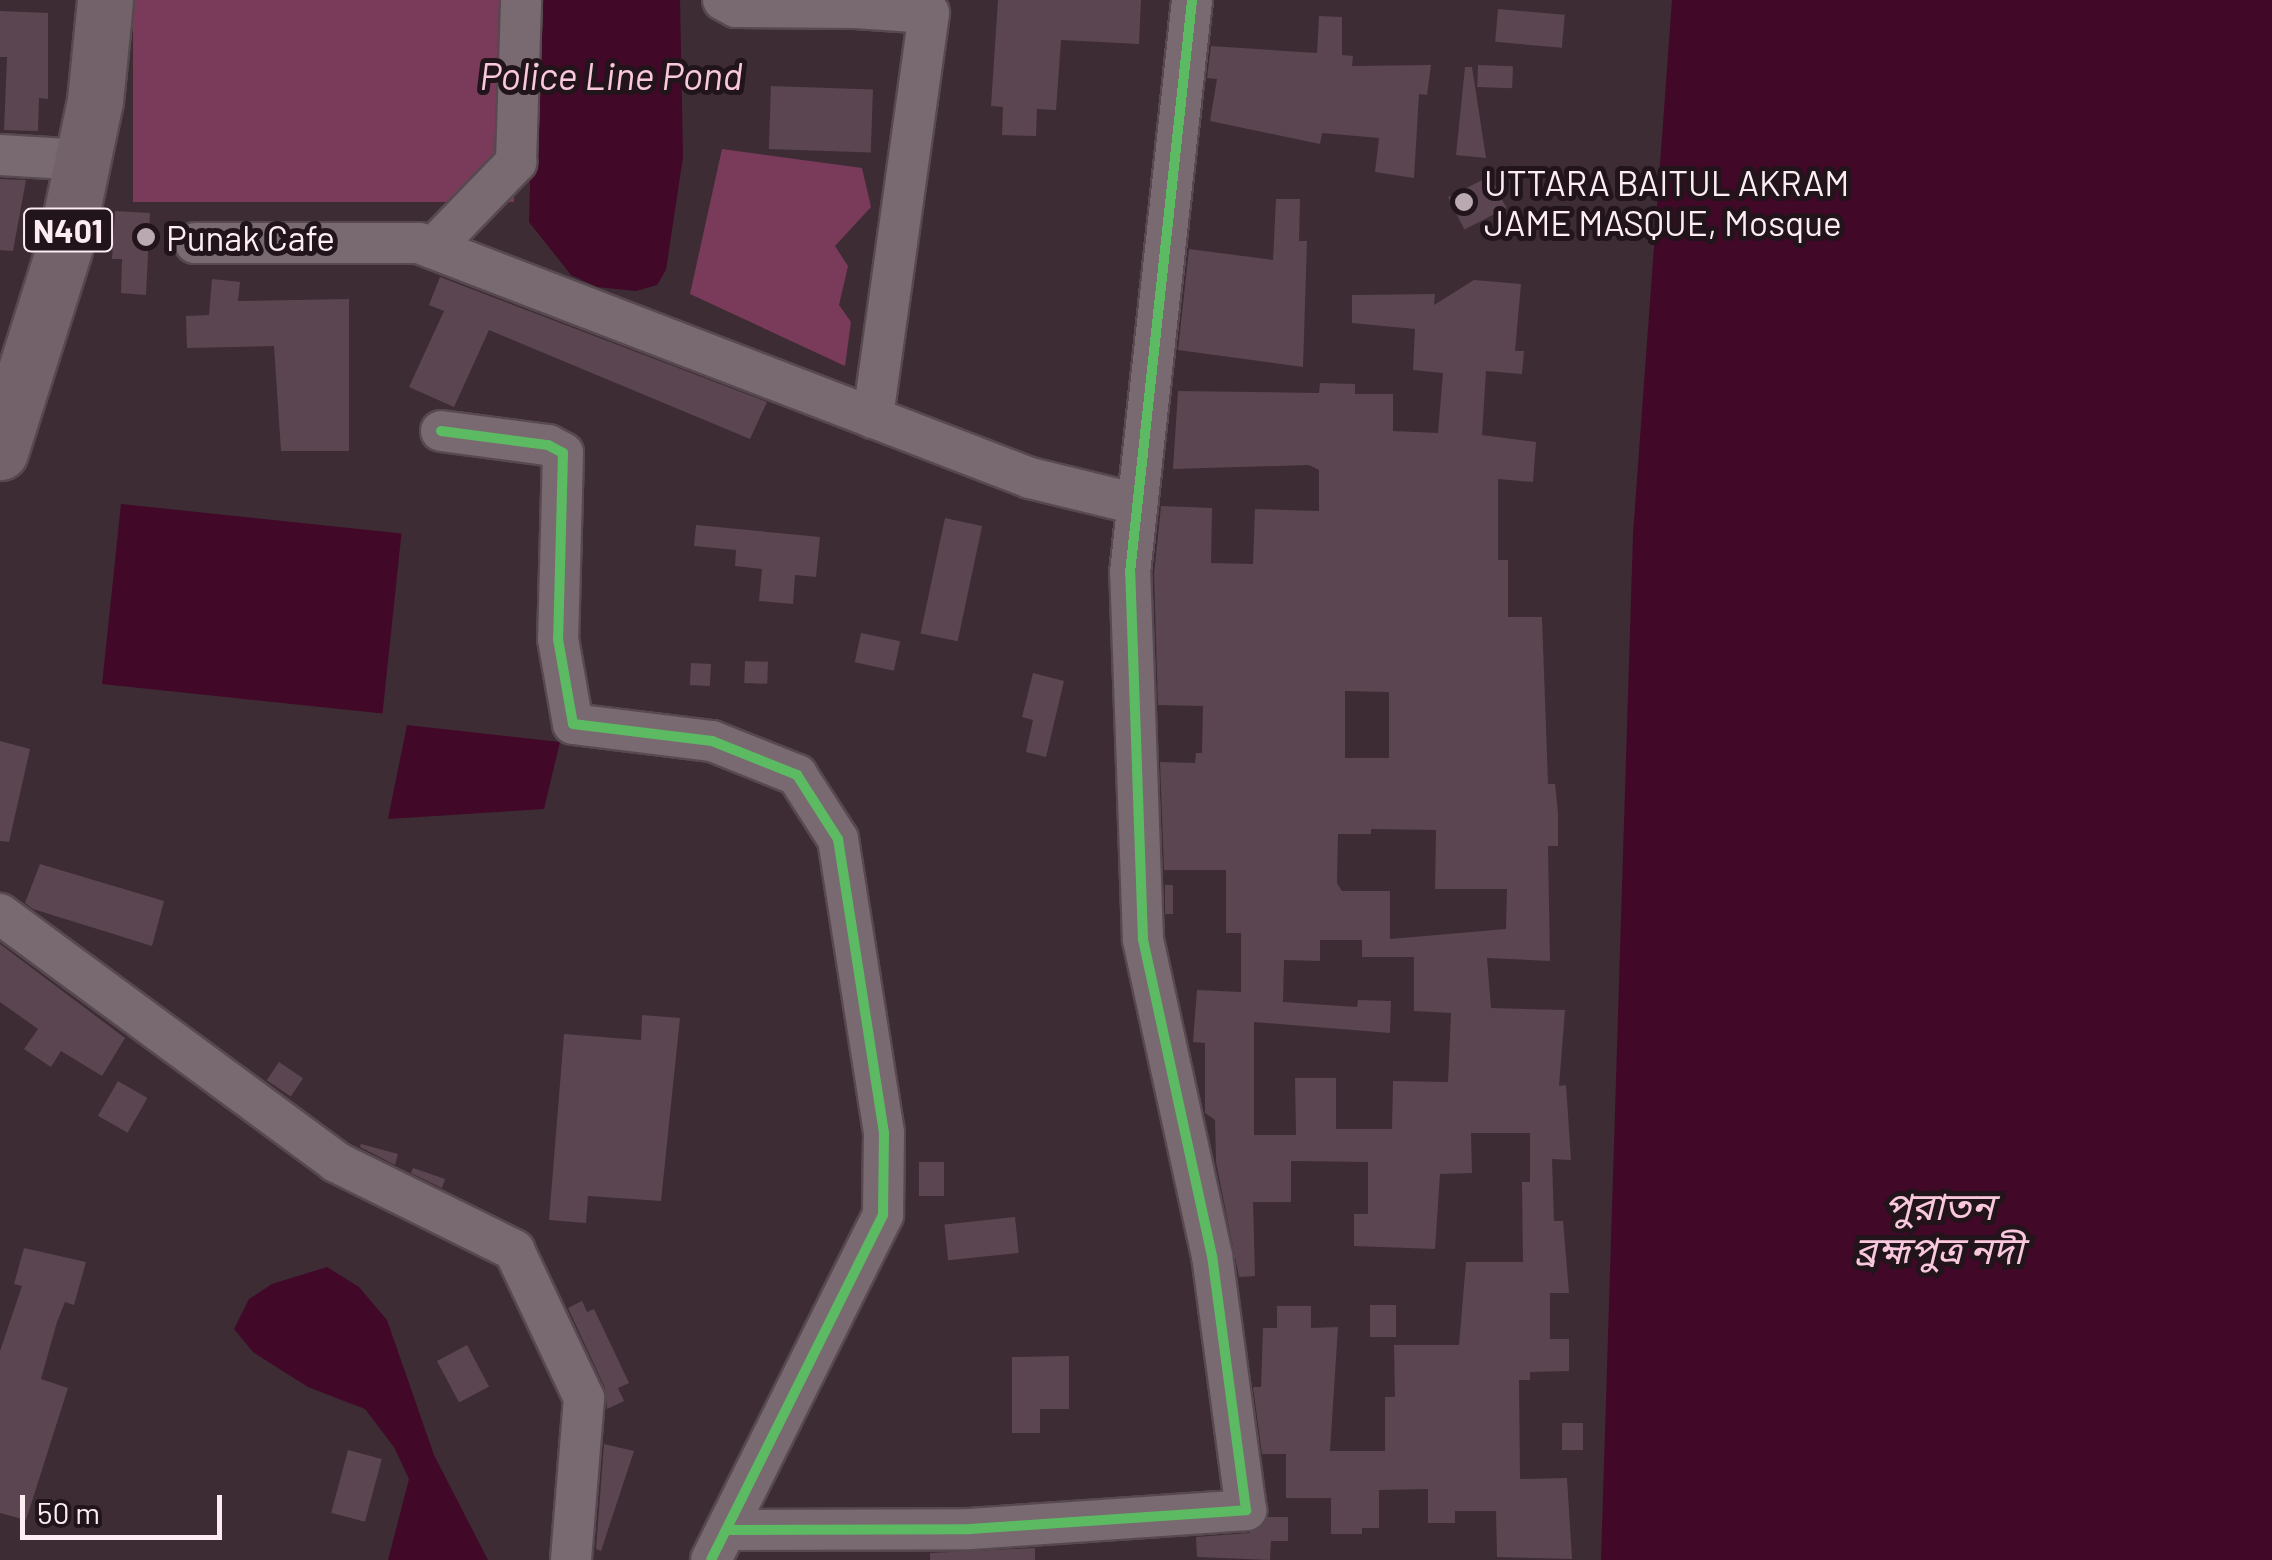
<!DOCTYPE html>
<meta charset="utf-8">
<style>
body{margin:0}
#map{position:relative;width:2272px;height:1560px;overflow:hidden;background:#3d2c34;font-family:Barlow,"Noto Sans Bengali",sans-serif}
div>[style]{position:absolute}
.green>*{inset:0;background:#7a3b5a;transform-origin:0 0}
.water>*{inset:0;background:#410828;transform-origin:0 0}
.building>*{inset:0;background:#5b4550;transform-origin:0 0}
.roads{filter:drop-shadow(2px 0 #57494f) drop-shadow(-2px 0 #57494f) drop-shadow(0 2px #57494f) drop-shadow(0 -2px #57494f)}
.minor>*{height:40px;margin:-20px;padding:0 20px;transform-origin:20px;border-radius:20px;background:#786a70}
.highway>*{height:55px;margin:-27.5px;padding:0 27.5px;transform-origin:27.5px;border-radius:27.5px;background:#74626a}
.cycleway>*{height:10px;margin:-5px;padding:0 5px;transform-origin:5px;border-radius:5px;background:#5cba63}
.dots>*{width:28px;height:28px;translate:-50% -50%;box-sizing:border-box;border:5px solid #21141a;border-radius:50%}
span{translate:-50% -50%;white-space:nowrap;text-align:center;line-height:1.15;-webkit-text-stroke:10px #21141a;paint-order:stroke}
.shield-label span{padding:2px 8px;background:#21141a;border:2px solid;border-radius:8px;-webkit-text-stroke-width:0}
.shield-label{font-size:32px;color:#fdedf3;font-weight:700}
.poi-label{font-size:35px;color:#fdedf3}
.left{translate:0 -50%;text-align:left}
.water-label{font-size:38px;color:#f9c8dd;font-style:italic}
.scale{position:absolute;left:20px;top:1495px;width:202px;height:45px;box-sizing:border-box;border:5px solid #fdedf3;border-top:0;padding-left:12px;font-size:30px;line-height:35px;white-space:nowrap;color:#fdedf3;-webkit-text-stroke:8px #21141a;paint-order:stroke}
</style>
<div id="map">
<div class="green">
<div style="left:133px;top:0;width:381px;height:202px"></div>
<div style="clip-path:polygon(722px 149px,862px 168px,871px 207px,835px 246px,848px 266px,839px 305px,851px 322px,845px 366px,690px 294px)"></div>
</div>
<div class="water">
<div style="clip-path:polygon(535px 0,680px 0,683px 157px,666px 270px,657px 285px,636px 291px,597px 287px,571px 275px,529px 222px)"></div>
<div style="clip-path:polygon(1672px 0,2272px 0,2272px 1560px,1601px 1560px,1633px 534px)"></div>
<div style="left:121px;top:504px;width:282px;height:181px;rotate:6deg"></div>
<div style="clip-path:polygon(407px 725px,560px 742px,544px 809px,388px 819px)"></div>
<div style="clip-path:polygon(327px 1267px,359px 1287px,387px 1320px,434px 1455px,488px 1560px,388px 1560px,409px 1479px,394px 1447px,365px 1409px,308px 1387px,253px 1352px,234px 1329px,249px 1299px,272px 1284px)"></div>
</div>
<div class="building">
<div style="clip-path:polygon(998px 0,1141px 0,1139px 44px,1061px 40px,1056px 110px,1037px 109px,1036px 136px,1002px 135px,1003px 107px,991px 106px)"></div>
<div style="left:1498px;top:9px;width:67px;height:33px;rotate:5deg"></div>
<div style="clip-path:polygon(0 11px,48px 13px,48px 99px,39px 98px,38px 131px,4px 130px,7px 57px,0 57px)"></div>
<div style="clip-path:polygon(1319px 16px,1342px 17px,1342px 55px,1353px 56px,1352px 66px,1431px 65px,1427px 95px,1419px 94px,1414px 178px,1375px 172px,1379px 138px,1322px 133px,1320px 144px,1210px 121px,1217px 79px,1207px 78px,1211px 46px,1317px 53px)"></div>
<div style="left:1478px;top:65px;width:35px;height:22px;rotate:2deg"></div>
<div style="clip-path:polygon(1465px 67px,1472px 67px,1486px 158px,1456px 155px)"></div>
<div style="left:771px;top:86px;width:102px;height:63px;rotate:2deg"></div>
<div style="left:1490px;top:176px;width:36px;height:47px;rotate:63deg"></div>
<div style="clip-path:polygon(0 179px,26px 180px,13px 251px,0 250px)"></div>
<div style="clip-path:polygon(1276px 199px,1300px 199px,1299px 241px,1307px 241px,1303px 367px,1178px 350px,1189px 249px,1273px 260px)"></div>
<div style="clip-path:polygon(115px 211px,150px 213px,146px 295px,121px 293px,122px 259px,112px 259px)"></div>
<div style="clip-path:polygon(440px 277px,767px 402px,750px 439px,489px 330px,454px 407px,409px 387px,444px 311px,429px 305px)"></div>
<div style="clip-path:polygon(212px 279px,240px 282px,238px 301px,349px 299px,349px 451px,281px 451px,274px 346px,187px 348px,186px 316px,209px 315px)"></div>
<div style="clip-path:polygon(evenodd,1474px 280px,1521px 284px,1515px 351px,1524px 351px,1522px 374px,1486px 371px,1482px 435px,1536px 442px,1533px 482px,1498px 479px,1498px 560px,1508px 560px,1508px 617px,1542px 617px,1548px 784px,1555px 784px,1558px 813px,1558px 846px,1548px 846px,1550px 961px,1487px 958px,1491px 1008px,1565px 1010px,1559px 1086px,1566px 1085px,1571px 1160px,1552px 1159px,1554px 1221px,1563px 1221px,1569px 1293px,1550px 1293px,1550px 1339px,1569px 1339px,1569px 1371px,1530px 1372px,1530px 1380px,1519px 1380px,1520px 1479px,1567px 1478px,1572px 1559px,1497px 1557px,1496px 1511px,1455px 1511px,1455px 1523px,1428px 1523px,1428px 1489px,1379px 1490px,1379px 1528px,1362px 1528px,1362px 1534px,1331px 1534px,1331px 1498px,1286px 1498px,1286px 1454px,1262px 1454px,1253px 1387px,1261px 1387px,1263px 1328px,1277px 1328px,1277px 1306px,1311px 1306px,1311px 1328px,1338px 1327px,1330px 1451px,1385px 1451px,1385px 1397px,1395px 1397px,1394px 1345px,1459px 1345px,1466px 1262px,1523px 1262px,1522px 1182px,1530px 1182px,1530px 1133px,1471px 1133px,1472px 1173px,1440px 1174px,1435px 1249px,1354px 1246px,1354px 1214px,1368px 1214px,1368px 1162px,1291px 1161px,1291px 1202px,1253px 1202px,1255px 1276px,1239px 1277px,1216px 1162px,1215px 1120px,1205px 1113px,1205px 1043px,1193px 1042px,1197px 990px,1241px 992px,1241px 933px,1226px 933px,1226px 870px,1164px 870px,1160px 762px,1195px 763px,1196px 753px,1202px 753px,1203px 706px,1158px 705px,1154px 574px,1161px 506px,1212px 508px,1211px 563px,1253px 564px,1255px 509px,1319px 511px,1319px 470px,1309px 465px,1173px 469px,1178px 391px,1319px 393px,1320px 383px,1355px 384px,1355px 394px,1393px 394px,1393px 431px,1438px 433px,1443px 373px,1413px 370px,1415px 329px,1352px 323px,1352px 295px,1435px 294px,1434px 305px,1474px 280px,1345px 691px,1389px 692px,1389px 758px,1345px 758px,1345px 691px,1474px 280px,1371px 829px,1436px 830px,1435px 889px,1507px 889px,1506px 929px,1390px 939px,1390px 891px,1342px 891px,1337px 883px,1338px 834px,1371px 834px,1371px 829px,1474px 280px,1320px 940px,1362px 940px,1362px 957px,1414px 957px,1414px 1011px,1451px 1013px,1448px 1082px,1393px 1081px,1392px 1129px,1336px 1129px,1336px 1078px,1295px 1078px,1296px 1135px,1254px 1135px,1254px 1022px,1390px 1033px,1391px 1001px,1358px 1000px,1357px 1007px,1283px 1002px,1284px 960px,1320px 961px,1320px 940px)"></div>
<div style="left:945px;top:518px;width:38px;height:118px;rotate:12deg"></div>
<div style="clip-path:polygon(696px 525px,820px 537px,816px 577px,795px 575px,793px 604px,759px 601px,762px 569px,735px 566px,736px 550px,694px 546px)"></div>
<div style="left:861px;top:633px;width:40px;height:30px;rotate:12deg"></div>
<div style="left:745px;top:661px;width:23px;height:22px;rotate:2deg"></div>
<div style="left:691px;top:663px;width:20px;height:22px;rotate:3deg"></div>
<div style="clip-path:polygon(1033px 673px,1064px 681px,1046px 757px,1026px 752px,1033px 720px,1022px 717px)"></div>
<div style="clip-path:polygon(0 741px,30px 749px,9px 842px,0 841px)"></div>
<div style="clip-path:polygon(40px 864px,164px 901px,152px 946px,33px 909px,25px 903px)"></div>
<div style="left:1165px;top:885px;width:8px;height:29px"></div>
<div style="clip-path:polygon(0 944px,125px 1038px,102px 1076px,61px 1051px,51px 1067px,24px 1049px,38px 1029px,0 1002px)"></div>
<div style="clip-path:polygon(642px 1015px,680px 1018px,661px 1201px,588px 1196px,586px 1223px,549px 1220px,564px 1034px,641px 1040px)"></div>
<div style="left:279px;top:1062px;width:29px;height:22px;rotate:34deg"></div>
<div style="left:118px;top:1081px;width:34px;height:40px;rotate:30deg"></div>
<div style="clip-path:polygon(361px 1144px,398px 1154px,395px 1165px,360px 1147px)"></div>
<div style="left:944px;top:1162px;width:34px;height:25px;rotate:90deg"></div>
<div style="clip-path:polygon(413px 1168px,445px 1179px,442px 1188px,411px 1173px)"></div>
<div style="left:1015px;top:1217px;width:36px;height:71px;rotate:84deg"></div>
<div style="clip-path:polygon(24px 1248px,86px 1262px,74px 1305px,65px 1302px,57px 1322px,41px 1379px,68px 1388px,26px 1520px,0 1513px,0 1351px,22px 1286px,14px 1284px)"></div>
<div style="clip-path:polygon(582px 1301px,587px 1312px,594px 1309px,629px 1383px,618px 1388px,624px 1401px,607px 1409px,605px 1388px,568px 1308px)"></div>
<div style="left:1370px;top:1305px;width:26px;height:32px"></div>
<div style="left:467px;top:1345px;width:47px;height:34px;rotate:62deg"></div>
<div style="clip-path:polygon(1069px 1356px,1069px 1409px,1040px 1409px,1040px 1433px,1012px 1433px,1012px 1357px)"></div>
<div style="left:1562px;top:1423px;width:21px;height:27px"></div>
<div style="clip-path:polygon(604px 1444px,634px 1451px,601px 1551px,596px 1549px)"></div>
<div style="left:348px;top:1450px;width:35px;height:65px;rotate:15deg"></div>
<div style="clip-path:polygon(1268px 1517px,1288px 1517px,1288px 1541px,1271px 1541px,1270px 1560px,1197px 1557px,1196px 1537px,1249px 1533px)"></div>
<div style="clip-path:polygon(1035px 1548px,1035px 1560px,930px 1560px,930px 1553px)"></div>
</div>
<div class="roads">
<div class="minor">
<div style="left:723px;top:0;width:15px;rotate:28deg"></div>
<div style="left:736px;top:7px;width:120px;rotate:0.5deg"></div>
<div style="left:856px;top:0;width:8px;rotate:90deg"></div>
<div style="left:856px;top:8px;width:73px;rotate:3.9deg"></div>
<div style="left:929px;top:13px;width:409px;rotate:97.9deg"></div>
<div style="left:0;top:155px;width:83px;rotate:3.4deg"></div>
<div style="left:195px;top:243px;width:224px"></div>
<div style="left:419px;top:243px;width:655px;rotate:21.04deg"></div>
<div style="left:1030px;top:478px;width:110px;rotate:13.7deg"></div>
<div style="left:433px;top:248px;width:120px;rotate:-46deg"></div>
<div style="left:516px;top:162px;width:162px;rotate:-88.2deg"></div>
<div style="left:441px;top:431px;width:108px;rotate:7.5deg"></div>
<div style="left:548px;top:445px;width:17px;rotate:28deg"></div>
<div style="left:563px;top:453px;width:186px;rotate:91.5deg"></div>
<div style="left:558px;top:639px;width:86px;rotate:80deg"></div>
<div style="left:573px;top:724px;width:140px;rotate:7deg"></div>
<div style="left:712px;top:741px;width:92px;rotate:21.8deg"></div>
<div style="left:797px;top:775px;width:76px;rotate:57.4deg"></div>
<div style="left:838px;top:839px;width:298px;rotate:81.1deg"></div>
<div style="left:884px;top:1133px;width:82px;rotate:90.7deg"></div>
<div style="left:883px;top:1215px;width:385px;rotate:116.5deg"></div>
<div style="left:0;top:914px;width:418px;rotate:36.4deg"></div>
<div style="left:336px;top:1162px;width:199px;rotate:26.3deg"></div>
<div style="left:514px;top:1250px;width:164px;rotate:64.7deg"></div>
<div style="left:584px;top:1398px;width:163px;rotate:94.6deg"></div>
<div style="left:726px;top:1530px;width:244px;rotate:-0.2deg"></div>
<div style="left:970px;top:1529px;width:277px;rotate:-3.9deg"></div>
<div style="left:1246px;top:1510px;width:256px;rotate:-97.6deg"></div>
<div style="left:1212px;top:1256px;width:324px;rotate:-102.3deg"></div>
<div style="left:1143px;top:939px;width:366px;rotate:-92deg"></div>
<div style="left:1130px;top:573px;width:576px;rotate:-83.82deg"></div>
</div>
<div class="highway">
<div style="left:0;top:452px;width:213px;rotate:-72.5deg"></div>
<div style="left:64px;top:249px;width:151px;rotate:-78.2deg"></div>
<div style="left:95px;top:101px;width:101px;rotate:-84.3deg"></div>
</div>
</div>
<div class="cycleway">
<div style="left:441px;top:431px;width:108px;rotate:7.5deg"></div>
<div style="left:548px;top:445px;width:17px;rotate:28deg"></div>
<div style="left:563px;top:453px;width:186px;rotate:91.5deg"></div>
<div style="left:558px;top:639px;width:86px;rotate:80deg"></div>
<div style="left:573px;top:724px;width:140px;rotate:7deg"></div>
<div style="left:712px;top:741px;width:92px;rotate:21.8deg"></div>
<div style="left:797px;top:775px;width:76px;rotate:57.4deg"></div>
<div style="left:838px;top:839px;width:298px;rotate:81.1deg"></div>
<div style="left:884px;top:1133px;width:82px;rotate:90.7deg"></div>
<div style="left:883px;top:1215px;width:385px;rotate:116.5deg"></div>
<div style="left:726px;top:1530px;width:244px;rotate:-0.2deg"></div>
<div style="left:970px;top:1529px;width:277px;rotate:-3.9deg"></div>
<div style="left:1246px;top:1510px;width:256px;rotate:-97.6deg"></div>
<div style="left:1212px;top:1256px;width:324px;rotate:-102.3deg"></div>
<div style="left:1143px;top:939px;width:366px;rotate:-92deg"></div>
<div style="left:1130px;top:573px;width:576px;rotate:-83.82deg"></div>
</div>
<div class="dots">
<div style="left:1464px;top:202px;background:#baa9b0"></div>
<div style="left:146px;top:237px;background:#baa9b0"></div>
</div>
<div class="shield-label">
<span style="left:68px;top:230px">N401</span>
</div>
<div class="poi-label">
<span class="left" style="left:1484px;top:202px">UTTARA BAITUL AKRAM<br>JAME MASQUE, Mosque</span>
<span class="left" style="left:166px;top:237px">Punak Cafe</span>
</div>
<div class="water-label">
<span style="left:611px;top:76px">Police Line Pond</span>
<span style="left:1939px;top:1228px">পুরাতন<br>ব্রহ্মপুত্র নদী</span>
</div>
<div class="scale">50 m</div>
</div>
